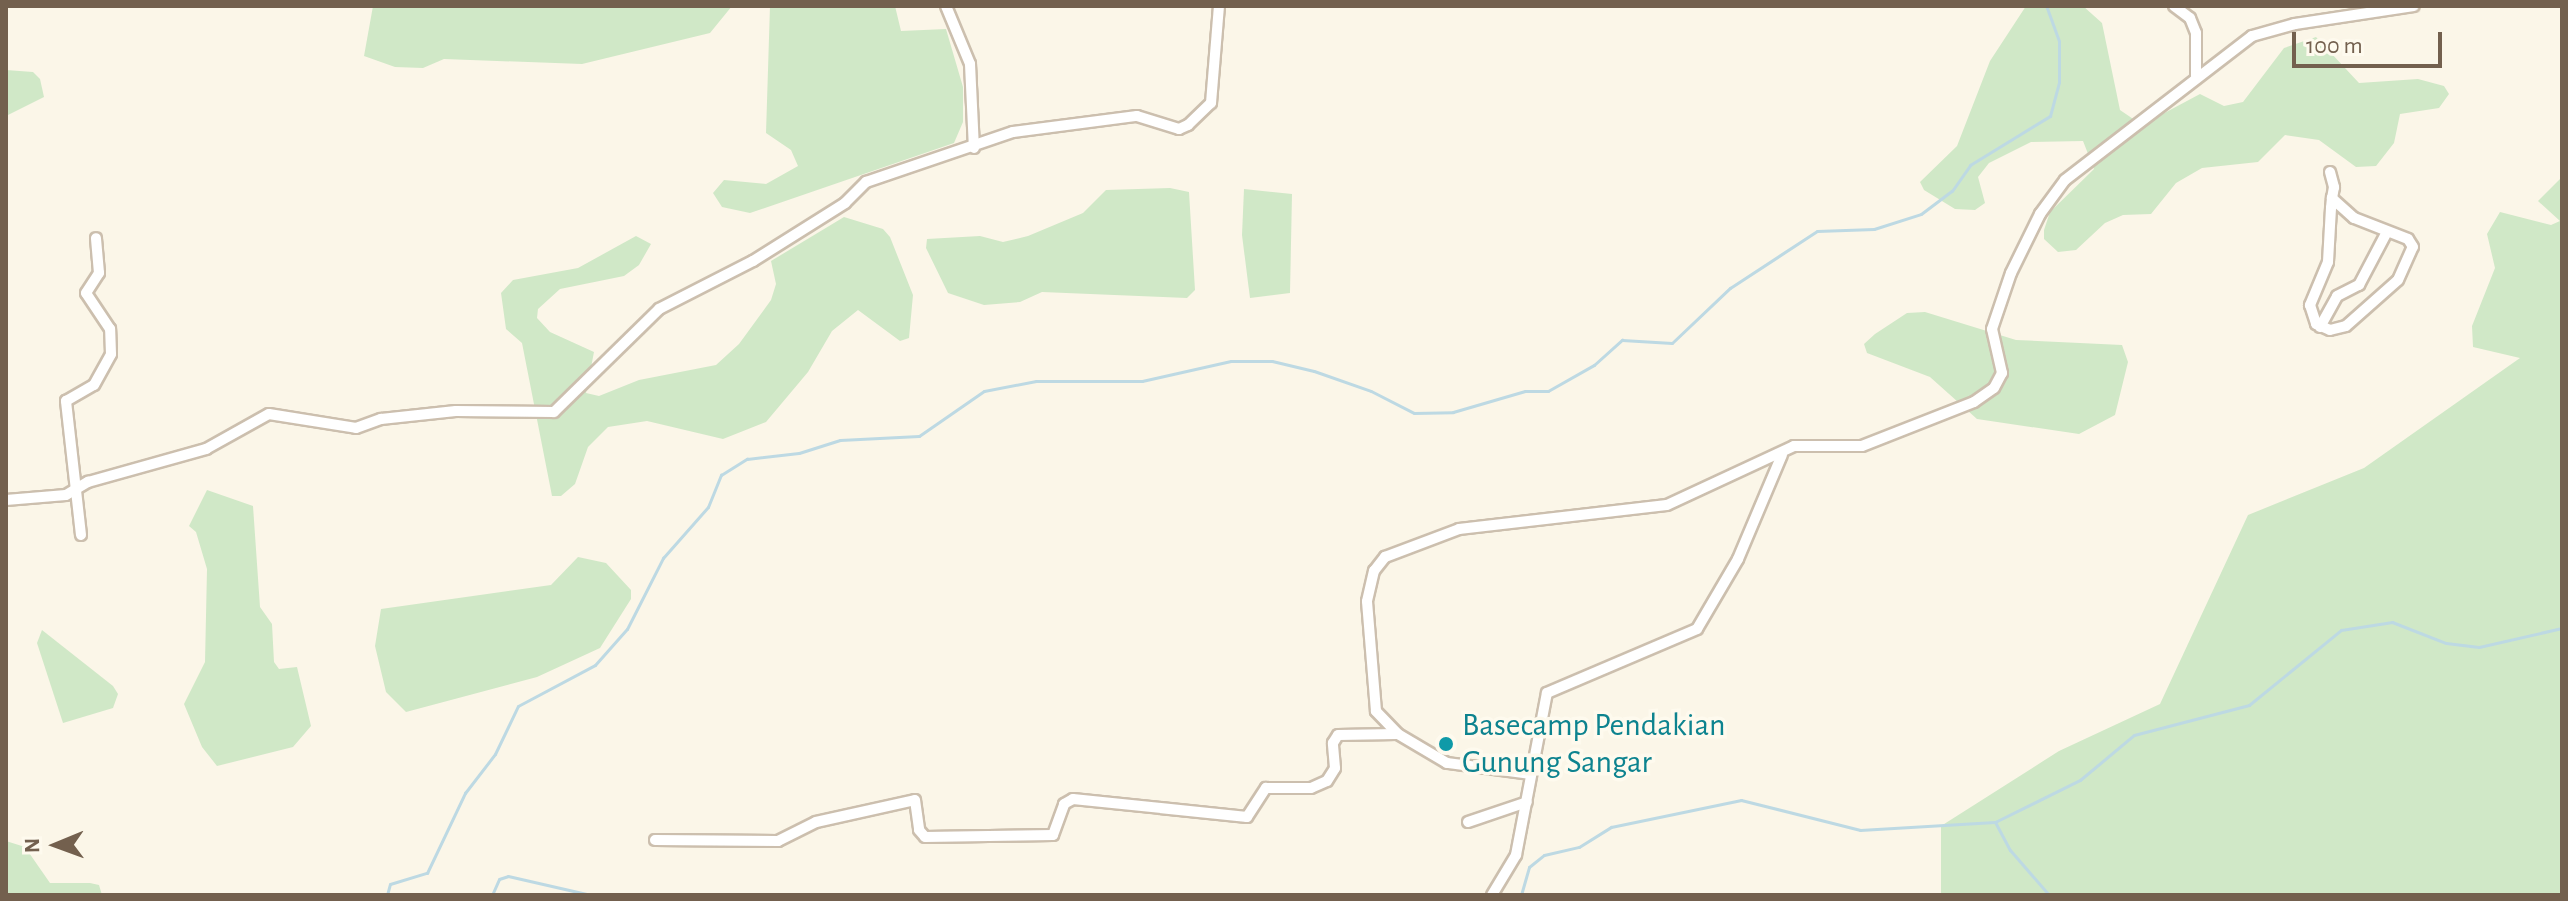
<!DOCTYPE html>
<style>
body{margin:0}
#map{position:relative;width:2568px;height:901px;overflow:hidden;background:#fbf6e8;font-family:"Alegreya Sans",sans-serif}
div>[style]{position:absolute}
.green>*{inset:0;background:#d0e8c7}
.stream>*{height:3px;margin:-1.5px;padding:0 1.5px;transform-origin:1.5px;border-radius:1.5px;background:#bdd9e3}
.roads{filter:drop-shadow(2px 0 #ccbfae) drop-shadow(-2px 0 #ccbfae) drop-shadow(0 2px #ccbfae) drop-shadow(0 -2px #ccbfae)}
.minor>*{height:10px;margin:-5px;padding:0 5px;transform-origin:5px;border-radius:5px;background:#fff}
.dots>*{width:22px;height:22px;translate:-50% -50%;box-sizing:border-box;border:4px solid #fefaee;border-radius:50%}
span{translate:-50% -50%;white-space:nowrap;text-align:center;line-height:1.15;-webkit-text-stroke:7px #fefaee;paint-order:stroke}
.culture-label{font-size:32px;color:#0d838f}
.left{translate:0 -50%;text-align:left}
.frame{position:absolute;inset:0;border:8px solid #73604e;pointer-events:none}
.north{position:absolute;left:16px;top:805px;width:80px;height:80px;-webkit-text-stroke:6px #fefaee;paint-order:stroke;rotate:269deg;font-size:22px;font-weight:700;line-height:32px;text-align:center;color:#73604e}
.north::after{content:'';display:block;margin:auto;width:28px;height:36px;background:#73604e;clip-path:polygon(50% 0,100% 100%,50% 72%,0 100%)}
.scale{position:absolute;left:2292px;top:32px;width:150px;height:36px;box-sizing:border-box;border:4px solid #73604e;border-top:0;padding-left:10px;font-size:24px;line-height:28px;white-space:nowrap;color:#73604e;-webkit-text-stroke:6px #fefaee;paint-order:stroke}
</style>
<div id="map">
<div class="green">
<div style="clip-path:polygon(373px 6px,732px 6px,710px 33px,582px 64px,444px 59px,423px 68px,395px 67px,364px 56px)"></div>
<div style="clip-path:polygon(770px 6px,895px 6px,901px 31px,946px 29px,963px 87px,963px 122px,954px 143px,750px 213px,722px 207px,713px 193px,724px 180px,766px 184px,798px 166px,791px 150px,766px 133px)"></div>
<div style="clip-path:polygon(2026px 6px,2083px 6px,2102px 23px,2120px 110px,2142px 125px,2200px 94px,2224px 106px,2243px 102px,2284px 48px,2316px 37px,2359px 83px,2418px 79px,2444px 86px,2449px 94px,2439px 108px,2400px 114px,2394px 143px,2376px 166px,2356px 167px,2319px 140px,2285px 135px,2258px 162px,2202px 168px,2176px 183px,2151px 214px,2123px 215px,2105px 223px,2076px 250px,2058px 252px,2044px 239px,2044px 230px,2050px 212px,2094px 169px,2083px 141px,2031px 142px,1989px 163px,1978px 177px,1985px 203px,1975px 210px,1955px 209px,1924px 190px,1920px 182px,1957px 146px,1990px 61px)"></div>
<div style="clip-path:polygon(6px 70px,33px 72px,40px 79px,44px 97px,6px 116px)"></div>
<div style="clip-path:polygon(2562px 177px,2562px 895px,1941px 895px,1941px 826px,2059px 751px,2160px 704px,2248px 515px,2364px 468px,2520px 358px,2473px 347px,2472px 326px,2495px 268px,2487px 234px,2500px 212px,2551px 225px,2560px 221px,2538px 201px)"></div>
<div style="clip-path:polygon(1170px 188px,1189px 192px,1195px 290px,1187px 298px,1042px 292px,1020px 302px,984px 305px,948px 293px,926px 248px,927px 239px,980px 236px,1003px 242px,1028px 236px,1083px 213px,1106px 190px)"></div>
<div style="clip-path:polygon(1244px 189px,1292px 194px,1290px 293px,1250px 298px,1242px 235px)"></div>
<div style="clip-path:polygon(844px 217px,883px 229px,890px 237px,913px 295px,909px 338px,900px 341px,858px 310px,832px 331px,808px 372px,766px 422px,723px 439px,647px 421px,608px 427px,588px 447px,575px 484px,561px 496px,552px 496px,522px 343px,506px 329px,501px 293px,513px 280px,578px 268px,636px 236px,651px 244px,639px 265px,624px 276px,560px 289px,538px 309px,537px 318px,550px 332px,594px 352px,586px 393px,599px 396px,639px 380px,716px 365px,739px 344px,771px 300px,776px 284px,771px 261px)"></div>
<div style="clip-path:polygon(1925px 312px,2016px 340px,2122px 345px,2128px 362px,2115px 415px,2079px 434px,1977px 419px,1930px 377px,1867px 353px,1864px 344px,1875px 334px,1907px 313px)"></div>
<div style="clip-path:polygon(207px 490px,253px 506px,260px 607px,272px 624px,274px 662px,279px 669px,297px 667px,311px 726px,293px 747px,217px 766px,202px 747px,184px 704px,205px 662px,207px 569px,196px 532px,189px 526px)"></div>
<div style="clip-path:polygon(578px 557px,606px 563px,631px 590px,631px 599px,600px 648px,537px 677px,406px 712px,386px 692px,375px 646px,381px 609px,551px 585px)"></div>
<div style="clip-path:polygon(42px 630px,113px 686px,118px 694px,113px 708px,63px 723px,37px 643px)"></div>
<div style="clip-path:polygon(6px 841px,25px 847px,50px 883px,90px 883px,99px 885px,102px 895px,6px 895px)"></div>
</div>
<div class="stream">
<div style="left:1995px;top:822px;width:95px;rotate:-26.3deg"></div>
<div style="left:2080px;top:780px;width:70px;rotate:-39.8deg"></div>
<div style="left:2134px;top:735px;width:119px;rotate:-14.6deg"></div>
<div style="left:2249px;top:705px;width:119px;rotate:-39.2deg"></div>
<div style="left:2341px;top:630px;width:52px;rotate:-8.9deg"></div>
<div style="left:2392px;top:622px;width:58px;rotate:21.3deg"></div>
<div style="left:2446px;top:643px;width:33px;rotate:7deg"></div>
<div style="left:2479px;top:647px;width:85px;rotate:-12.9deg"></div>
<div style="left:387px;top:895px;width:11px;rotate:-75deg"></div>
<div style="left:390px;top:884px;width:39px;rotate:-17deg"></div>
<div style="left:427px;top:873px;width:89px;rotate:-64.6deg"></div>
<div style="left:465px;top:793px;width:49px;rotate:-52.4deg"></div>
<div style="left:495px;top:754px;width:53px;rotate:-64.4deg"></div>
<div style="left:518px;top:706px;width:87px;rotate:-28deg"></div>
<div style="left:595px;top:665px;width:48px;rotate:-48.4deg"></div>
<div style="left:627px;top:629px;width:80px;rotate:-63.1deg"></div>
<div style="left:663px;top:558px;width:68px;rotate:-48.6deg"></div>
<div style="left:708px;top:507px;width:35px;rotate:-68deg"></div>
<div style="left:721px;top:475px;width:31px;rotate:-32deg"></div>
<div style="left:747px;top:459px;width:52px;rotate:-6.6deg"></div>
<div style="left:799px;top:453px;width:43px;rotate:-17.6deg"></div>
<div style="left:840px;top:440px;width:79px;rotate:-2.9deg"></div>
<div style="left:919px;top:436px;width:79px;rotate:-34.7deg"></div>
<div style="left:984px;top:391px;width:53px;rotate:-10.9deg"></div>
<div style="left:1036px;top:381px;width:106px"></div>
<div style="left:1142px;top:381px;width:91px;rotate:-12.7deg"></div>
<div style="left:1231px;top:361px;width:41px"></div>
<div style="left:1272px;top:361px;width:43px;rotate:13.4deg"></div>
<div style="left:1314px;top:371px;width:60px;rotate:19.3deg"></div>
<div style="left:1371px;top:391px;width:48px;rotate:27.1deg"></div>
<div style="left:1414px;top:413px;width:39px;rotate:-1deg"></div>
<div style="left:1453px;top:412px;width:75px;rotate:-16.3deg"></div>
<div style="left:1525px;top:391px;width:23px"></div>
<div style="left:1548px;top:391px;width:53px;rotate:-29.5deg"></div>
<div style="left:1594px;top:365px;width:38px;rotate:-42deg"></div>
<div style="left:1622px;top:340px;width:50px;rotate:3.4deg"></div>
<div style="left:1672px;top:343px;width:80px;rotate:-43.5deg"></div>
<div style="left:1730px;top:288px;width:104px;rotate:-33.2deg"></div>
<div style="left:1817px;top:231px;width:57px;rotate:-2deg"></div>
<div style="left:1874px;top:229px;width:49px;rotate:-17.7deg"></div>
<div style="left:1921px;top:214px;width:39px;rotate:-37deg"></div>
<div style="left:1952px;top:191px;width:32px;rotate:-55deg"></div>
<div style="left:1970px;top:165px;width:94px;rotate:-31.5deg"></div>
<div style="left:2050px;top:116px;width:35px;rotate:-75deg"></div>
<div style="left:2059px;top:82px;width:41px;rotate:-90deg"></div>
<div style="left:2059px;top:41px;width:37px;rotate:-110deg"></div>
<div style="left:492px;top:895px;width:17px;rotate:-66deg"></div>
<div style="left:499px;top:879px;width:9px;rotate:-18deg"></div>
<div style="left:508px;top:876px;width:85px;rotate:12.9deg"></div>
<div style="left:1521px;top:895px;width:29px;rotate:-74deg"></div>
<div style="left:1529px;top:867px;width:19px;rotate:-39deg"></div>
<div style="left:1544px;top:855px;width:36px;rotate:-13deg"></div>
<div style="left:1579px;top:847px;width:38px;rotate:-32deg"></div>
<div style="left:1611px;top:827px;width:133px;rotate:-11.7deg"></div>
<div style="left:1741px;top:800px;width:123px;rotate:14.1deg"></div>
<div style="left:1860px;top:830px;width:135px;rotate:-3.4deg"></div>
<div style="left:1995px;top:822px;width:32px;rotate:62deg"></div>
<div style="left:2010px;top:850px;width:60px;rotate:49.1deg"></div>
</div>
<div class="roads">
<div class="minor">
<div style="left:946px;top:6px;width:63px;rotate:67.5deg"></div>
<div style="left:970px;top:64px;width:84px;rotate:87.3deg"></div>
<div style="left:2174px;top:6px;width:20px;rotate:37deg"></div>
<div style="left:2190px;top:18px;width:16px;rotate:68deg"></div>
<div style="left:2196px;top:33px;width:43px;rotate:90deg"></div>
<div style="left:2330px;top:172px;width:16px;rotate:75deg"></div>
<div style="left:2334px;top:187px;width:11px;rotate:100deg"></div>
<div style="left:2332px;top:198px;width:10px;rotate:96deg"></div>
<div style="left:2331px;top:208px;width:54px;rotate:93.2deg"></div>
<div style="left:2328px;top:262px;width:47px;rotate:112.7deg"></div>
<div style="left:2310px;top:305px;width:20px;rotate:72deg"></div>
<div style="left:2316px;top:324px;width:15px;rotate:23deg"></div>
<div style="left:2330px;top:330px;width:16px;rotate:-14deg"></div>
<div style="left:2346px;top:326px;width:69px;rotate:-41.5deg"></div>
<div style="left:2398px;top:280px;width:36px;rotate:-66deg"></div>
<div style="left:2413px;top:247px;width:9px;rotate:-122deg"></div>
<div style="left:2408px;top:239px;width:58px;rotate:-158.7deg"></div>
<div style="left:2354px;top:218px;width:30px;rotate:-138deg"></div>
<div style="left:2320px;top:327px;width:35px;rotate:-61deg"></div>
<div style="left:2337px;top:296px;width:25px;rotate:-27deg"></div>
<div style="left:2359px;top:285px;width:60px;rotate:-62.2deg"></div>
<div style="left:6px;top:500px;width:60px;rotate:-4.8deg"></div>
<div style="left:66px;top:495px;width:26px;rotate:-31deg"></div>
<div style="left:88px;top:482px;width:123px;rotate:-15.6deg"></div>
<div style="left:206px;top:449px;width:72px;rotate:-29.1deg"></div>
<div style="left:269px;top:414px;width:88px;rotate:9.1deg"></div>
<div style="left:356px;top:428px;width:27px;rotate:-20deg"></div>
<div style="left:381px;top:419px;width:75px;rotate:-6.1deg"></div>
<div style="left:456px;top:411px;width:98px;rotate:0.6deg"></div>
<div style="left:554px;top:412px;width:147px;rotate:-44.4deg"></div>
<div style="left:659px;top:309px;width:106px;rotate:-27.1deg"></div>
<div style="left:753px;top:261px;width:109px;rotate:-32.2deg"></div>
<div style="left:845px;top:203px;width:30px;rotate:-45deg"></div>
<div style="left:866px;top:182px;width:155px;rotate:-18.8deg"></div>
<div style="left:1013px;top:132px;width:125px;rotate:-7.4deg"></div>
<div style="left:1137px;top:116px;width:44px;rotate:17.2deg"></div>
<div style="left:1179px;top:129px;width:10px;rotate:-24deg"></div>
<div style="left:1188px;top:125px;width:32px;rotate:-44deg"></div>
<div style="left:1211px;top:103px;width:97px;rotate:-85.3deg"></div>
<div style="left:81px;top:535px;width:135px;rotate:-96.4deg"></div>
<div style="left:66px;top:401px;width:32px;rotate:-30deg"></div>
<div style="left:94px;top:385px;width:35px;rotate:-61deg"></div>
<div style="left:111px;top:354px;width:25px;rotate:-92deg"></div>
<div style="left:110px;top:329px;width:43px;rotate:-123.7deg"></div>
<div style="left:86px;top:293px;width:24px;rotate:-57deg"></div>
<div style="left:99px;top:273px;width:35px;rotate:-95deg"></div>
<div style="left:1531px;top:774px;width:85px;rotate:-172.5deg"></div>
<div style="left:1447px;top:763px;width:57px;rotate:-149.4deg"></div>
<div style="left:1398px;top:734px;width:32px;rotate:-134deg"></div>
<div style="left:1376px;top:711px;width:110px;rotate:-94.7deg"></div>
<div style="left:1367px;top:601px;width:31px;rotate:-77deg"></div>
<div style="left:1374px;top:571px;width:18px;rotate:-52deg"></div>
<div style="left:1385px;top:557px;width:79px;rotate:-20.7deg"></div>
<div style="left:1459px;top:529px;width:209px;rotate:-6.6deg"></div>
<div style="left:1667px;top:505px;width:140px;rotate:-24.9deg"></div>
<div style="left:1794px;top:446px;width:68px"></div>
<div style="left:1862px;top:446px;width:120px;rotate:-21.4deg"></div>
<div style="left:1974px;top:402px;width:24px;rotate:-35deg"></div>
<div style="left:1994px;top:388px;width:17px;rotate:-62deg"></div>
<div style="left:2002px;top:373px;width:45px;rotate:-102.8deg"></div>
<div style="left:1992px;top:329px;width:59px;rotate:-71.3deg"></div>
<div style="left:2011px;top:273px;width:66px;rotate:-63.8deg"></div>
<div style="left:2040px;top:214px;width:42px;rotate:-53.7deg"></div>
<div style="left:2065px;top:180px;width:236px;rotate:-37.6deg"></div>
<div style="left:2252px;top:36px;width:45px;rotate:-15.6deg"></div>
<div style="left:2295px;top:24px;width:120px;rotate:-8.6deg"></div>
<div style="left:1468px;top:822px;width:62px;rotate:-18.7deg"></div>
<div style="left:655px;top:840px;width:123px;rotate:0.5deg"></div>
<div style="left:778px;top:841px;width:42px;rotate:-26.6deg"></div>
<div style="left:816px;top:822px;width:101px;rotate:-12.5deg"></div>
<div style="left:915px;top:800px;width:30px;rotate:82deg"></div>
<div style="left:919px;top:830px;width:9px;rotate:49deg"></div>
<div style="left:925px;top:837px;width:128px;rotate:-0.9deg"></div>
<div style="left:1053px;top:835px;width:33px;rotate:-70deg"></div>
<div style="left:1064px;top:804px;width:10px;rotate:-29deg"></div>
<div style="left:1073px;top:799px;width:175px;rotate:5.9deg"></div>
<div style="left:1247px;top:817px;width:35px;rotate:-57deg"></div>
<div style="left:1266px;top:788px;width:45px"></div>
<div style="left:1311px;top:788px;width:17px;rotate:-24deg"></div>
<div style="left:1327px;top:781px;width:15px;rotate:-58deg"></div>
<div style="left:1335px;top:768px;width:25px;rotate:-95deg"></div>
<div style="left:1333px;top:743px;width:9px;rotate:-58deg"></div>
<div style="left:1338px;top:735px;width:58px;rotate:-1deg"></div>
<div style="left:1492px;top:895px;width:47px;rotate:-59deg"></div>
<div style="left:1516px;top:855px;width:165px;rotate:-79.2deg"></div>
<div style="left:1547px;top:693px;width:163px;rotate:-23.1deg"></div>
<div style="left:1697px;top:629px;width:81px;rotate:-59.6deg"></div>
<div style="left:1738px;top:559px;width:113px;rotate:-67.1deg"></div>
</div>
</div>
<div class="dots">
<div style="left:1446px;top:744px;background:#0f9aa8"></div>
</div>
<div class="culture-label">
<span class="left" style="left:1462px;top:744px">Basecamp Pendakian<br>Gunung Sangar</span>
</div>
<div class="frame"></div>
<div class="north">N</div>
<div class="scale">100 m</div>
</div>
